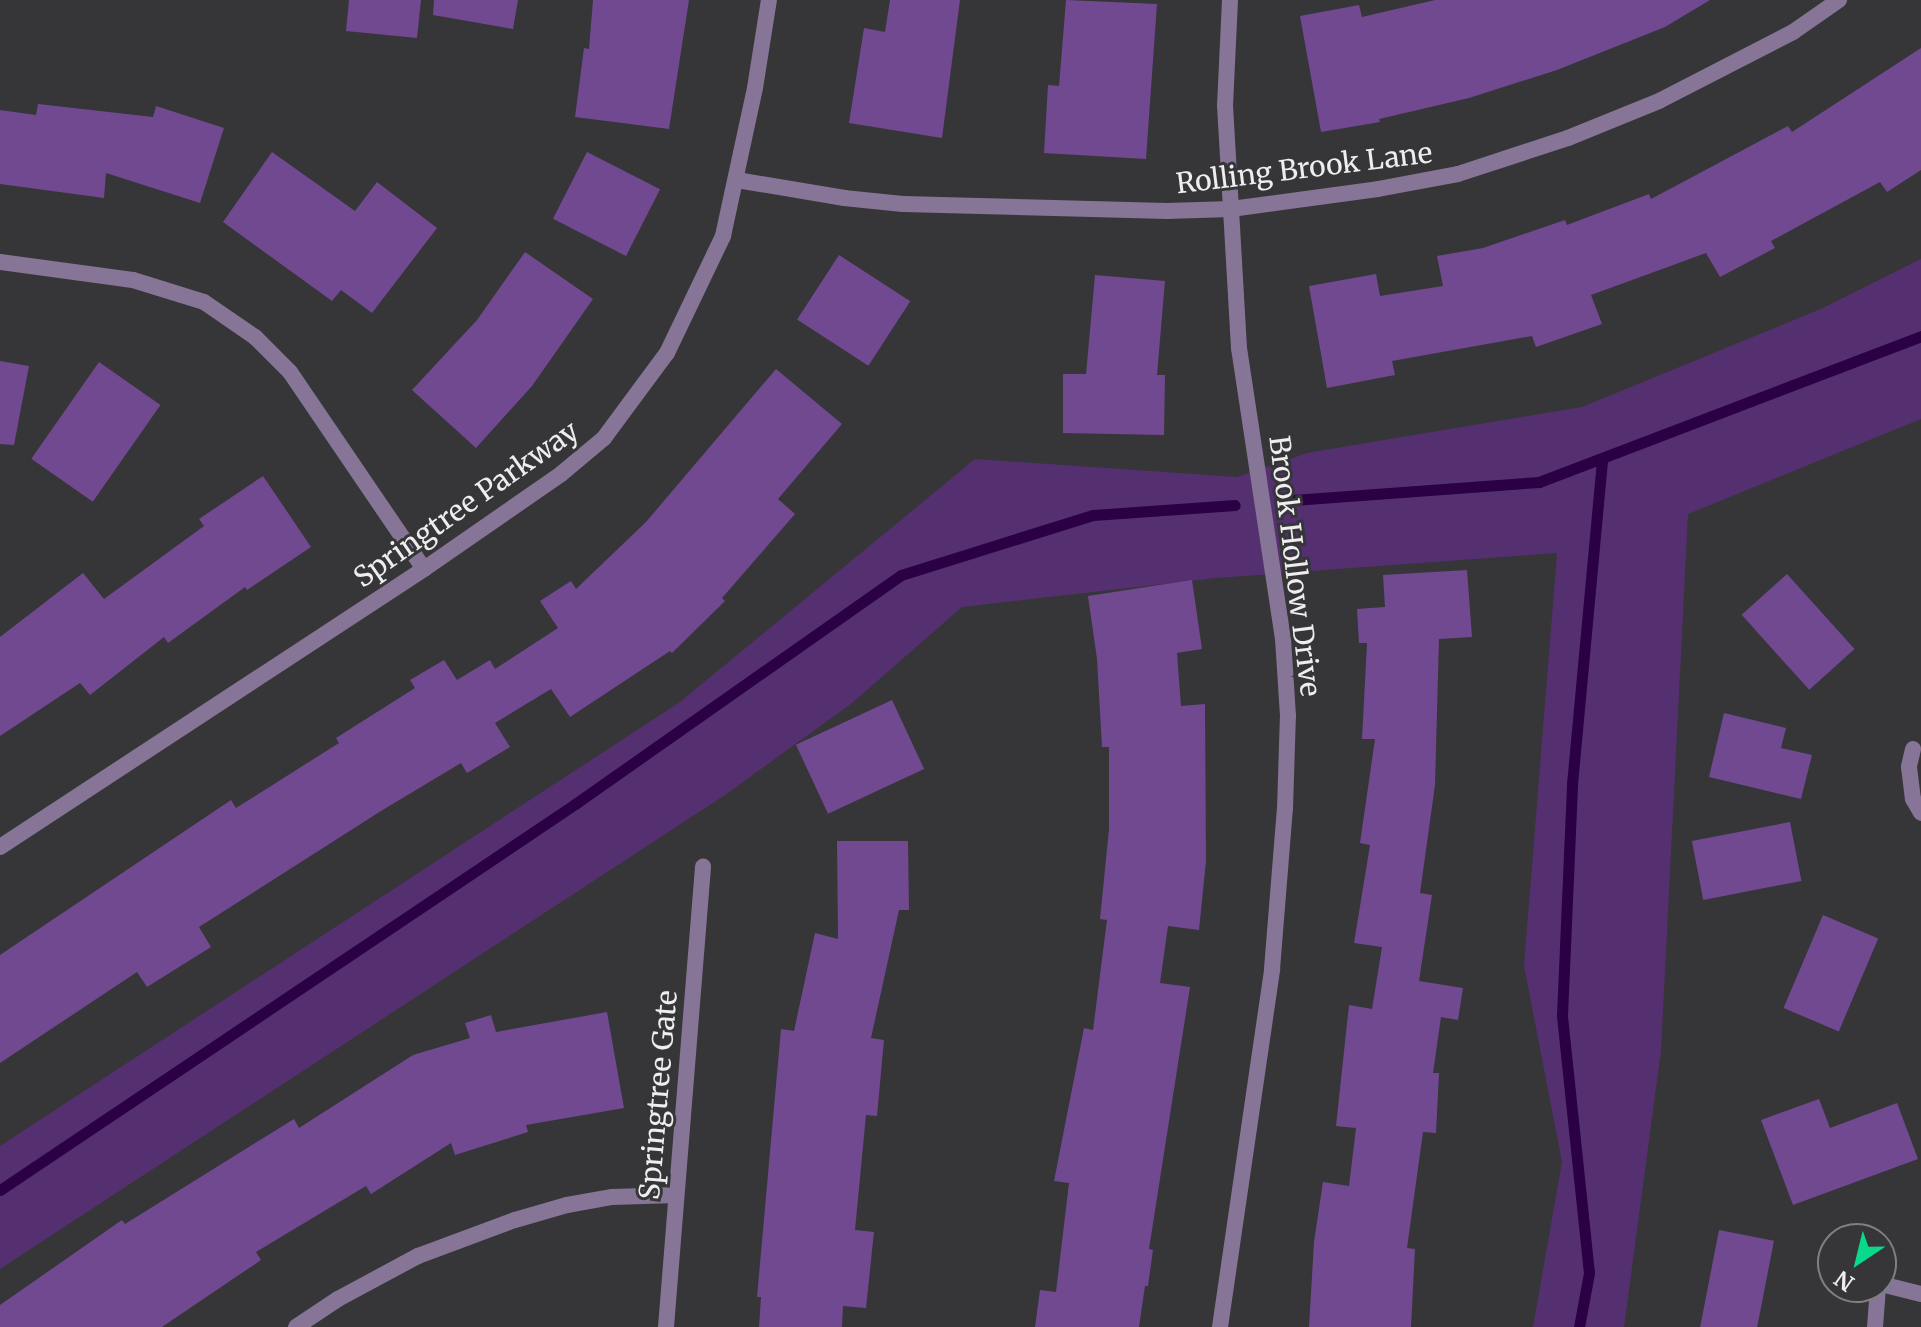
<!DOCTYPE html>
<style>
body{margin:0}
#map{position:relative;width:1921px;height:1327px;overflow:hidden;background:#363538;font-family:Merriweather,serif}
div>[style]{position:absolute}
.green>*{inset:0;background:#553070}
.stream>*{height:11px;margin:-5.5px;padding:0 5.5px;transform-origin:5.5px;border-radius:5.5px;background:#2b0044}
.building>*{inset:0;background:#714991;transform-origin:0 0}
.minor>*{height:16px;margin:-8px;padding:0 8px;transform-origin:8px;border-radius:8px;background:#867596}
span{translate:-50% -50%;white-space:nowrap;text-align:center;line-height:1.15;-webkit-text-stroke:6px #363538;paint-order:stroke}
.street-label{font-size:28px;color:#eeedef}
.north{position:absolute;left:1817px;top:1223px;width:80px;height:80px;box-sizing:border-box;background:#363538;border:2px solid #807f81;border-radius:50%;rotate:215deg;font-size:22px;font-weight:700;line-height:32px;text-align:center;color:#eeedef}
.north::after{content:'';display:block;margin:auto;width:28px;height:36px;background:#09d98b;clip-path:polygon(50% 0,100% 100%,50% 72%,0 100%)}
</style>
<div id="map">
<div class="green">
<div style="clip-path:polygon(1921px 259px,1921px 419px,1688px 514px,1661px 1051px,1624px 1327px,1533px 1327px,1562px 1162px,1524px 966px,1557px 553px,1216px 578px,962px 607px,852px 703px,728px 793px,0 1269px,0 1146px,680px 702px,975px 459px,1237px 477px,1307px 453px,1582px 407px,1823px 308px)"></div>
</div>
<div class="stream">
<div style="left:1293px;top:500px;width:247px;rotate:-4.2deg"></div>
<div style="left:1539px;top:482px;width:409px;rotate:-20.9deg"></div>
<div style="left:0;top:1190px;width:693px;rotate:-33.87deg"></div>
<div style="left:575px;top:804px;width:398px;rotate:-35.1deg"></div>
<div style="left:901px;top:575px;width:201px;rotate:-17.4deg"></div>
<div style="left:1093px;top:515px;width:142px;rotate:-4deg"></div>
<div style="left:1579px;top:1327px;width:55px;rotate:-79.5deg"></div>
<div style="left:1589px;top:1273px;width:259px;rotate:-96deg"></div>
<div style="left:1562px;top:1015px;width:231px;rotate:-87.5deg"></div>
<div style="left:1572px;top:784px;width:327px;rotate:-84.7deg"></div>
</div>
<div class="building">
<div style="clip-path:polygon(349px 0,421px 0,417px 38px,346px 31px)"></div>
<div style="clip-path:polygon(434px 0,518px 0,513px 29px,433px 15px)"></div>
<div style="clip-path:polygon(593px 0,689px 0,669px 129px,575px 117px,584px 48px,589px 49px)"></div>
<div style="clip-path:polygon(890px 0,960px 0,942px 138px,849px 123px,864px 28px,885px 32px)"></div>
<div style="clip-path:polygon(1066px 0,1157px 4px,1146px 159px,1044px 153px,1048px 85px,1059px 86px)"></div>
<div style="clip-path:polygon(1435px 0,1710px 0,1665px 27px,1557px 70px,1469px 98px,1379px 119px,1380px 122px,1321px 132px,1300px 16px,1359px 5px,1362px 17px)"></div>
<div style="clip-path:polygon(1921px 48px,1921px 170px,1887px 192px,1880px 182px,1771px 241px,1775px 248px,1720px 277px,1706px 253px,1591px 295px,1602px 324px,1536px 347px,1532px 336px,1392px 361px,1395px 375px,1327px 388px,1309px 286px,1376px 274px,1380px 296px,1443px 286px,1437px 256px,1483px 248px,1565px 220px,1567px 225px,1649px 194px,1651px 199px,1788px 126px,1792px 132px)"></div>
<div style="clip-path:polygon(38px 104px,153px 117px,156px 106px,224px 128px,200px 203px,106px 173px,104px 198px,0 184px,0 110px,36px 115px)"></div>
<div style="clip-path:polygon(272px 152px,355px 211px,377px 182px,437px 228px,372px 313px,341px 290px,332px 301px,223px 222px)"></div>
<div style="left:587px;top:152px;width:82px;height:75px;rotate:27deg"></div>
<div style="clip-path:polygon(525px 252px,593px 299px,532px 386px,476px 448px,412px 390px,477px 320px)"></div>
<div style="left:839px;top:255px;width:85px;height:77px;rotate:33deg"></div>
<div style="clip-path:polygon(1095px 275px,1165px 281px,1157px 375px,1165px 375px,1164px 435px,1063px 433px,1063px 374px,1086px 374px)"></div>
<div style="clip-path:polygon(0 361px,29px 366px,14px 445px,0 444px)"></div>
<div style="left:99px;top:362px;width:75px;height:118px;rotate:35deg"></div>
<div style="clip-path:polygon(776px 369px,842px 424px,778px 499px,795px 514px,722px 598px,725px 601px,672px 653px,670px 651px,570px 717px,551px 689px,495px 723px,510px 747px,467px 773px,461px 763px,381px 811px,199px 927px,211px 947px,147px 987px,137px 972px,0 1063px,0 955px,231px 800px,236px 808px,339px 743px,336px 738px,415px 688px,410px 680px,444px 660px,457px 680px,490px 660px,495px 669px,558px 628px,540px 601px,571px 581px,576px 589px,646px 522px)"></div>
<div style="clip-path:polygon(263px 476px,311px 547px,247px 590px,245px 587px,168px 643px,164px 637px,90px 695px,80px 683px,0 736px,0 637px,83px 573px,104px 599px,204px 526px,199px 519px)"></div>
<div style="clip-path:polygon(1467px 570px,1472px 637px,1439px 639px,1435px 785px,1420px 893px,1432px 895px,1419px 981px,1463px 988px,1458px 1020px,1441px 1017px,1433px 1073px,1439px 1073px,1436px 1133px,1423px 1132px,1407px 1248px,1415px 1249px,1411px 1327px,1309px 1327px,1314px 1242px,1323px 1182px,1349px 1186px,1356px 1128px,1336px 1126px,1349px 1005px,1372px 1009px,1382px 947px,1354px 943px,1370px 845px,1360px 843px,1375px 739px,1362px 739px,1367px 643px,1359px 643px,1357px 609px,1385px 607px,1383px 575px)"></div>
<div style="left:1787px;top:574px;width:101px;height:61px;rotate:48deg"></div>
<div style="clip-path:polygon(1192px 580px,1202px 649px,1177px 653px,1181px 706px,1205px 704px,1206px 861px,1199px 930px,1168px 926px,1160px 983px,1190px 987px,1149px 1249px,1153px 1250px,1148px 1286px,1145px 1286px,1139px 1327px,1035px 1327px,1040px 1290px,1056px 1292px,1069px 1183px,1054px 1181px,1084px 1028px,1093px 1030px,1107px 920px,1100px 919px,1109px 829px,1109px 747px,1102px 747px,1097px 659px,1088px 596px)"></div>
<div style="left:892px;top:700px;width:76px;height:106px;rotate:65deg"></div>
<div style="clip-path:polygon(1724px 713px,1786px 728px,1781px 748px,1812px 755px,1801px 799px,1709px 777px)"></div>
<div style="left:1790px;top:822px;width:60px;height:100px;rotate:79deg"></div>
<div style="clip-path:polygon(837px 841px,908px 841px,909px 910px,899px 910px,871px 1038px,884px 1040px,877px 1116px,866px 1115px,855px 1230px,874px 1232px,866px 1308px,843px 1306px,842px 1327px,759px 1327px,761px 1297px,757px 1297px,781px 1029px,794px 1031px,815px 933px,838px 939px)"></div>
<div style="left:1823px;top:915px;width:60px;height:101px;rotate:23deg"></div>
<div style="clip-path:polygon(607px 1012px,624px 1108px,526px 1125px,528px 1132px,455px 1155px,451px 1143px,371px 1194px,366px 1186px,256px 1252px,261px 1260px,162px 1327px,0 1327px,0 1305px,122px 1220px,125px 1224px,294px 1119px,299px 1128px,413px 1055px,470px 1038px,465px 1023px,491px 1015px,496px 1032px)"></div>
<div style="clip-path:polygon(1819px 1099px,1830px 1128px,1897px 1103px,1918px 1159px,1793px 1205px,1761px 1120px)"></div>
<div style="left:1719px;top:1230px;width:56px;height:99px;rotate:11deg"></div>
</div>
<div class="minor">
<div style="left:737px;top:180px;width:109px;rotate:9.5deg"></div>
<div style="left:844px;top:198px;width:59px;rotate:5.8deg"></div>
<div style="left:903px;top:204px;width:264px;rotate:1.5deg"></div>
<div style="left:1167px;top:211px;width:64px;rotate:-1.8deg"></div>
<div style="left:1231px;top:209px;width:148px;rotate:-7.7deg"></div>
<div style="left:1378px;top:189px;width:81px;rotate:-10.6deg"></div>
<div style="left:1458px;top:174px;width:116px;rotate:-18.1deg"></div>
<div style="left:1568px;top:138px;width:98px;rotate:-22.1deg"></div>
<div style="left:1659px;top:101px;width:151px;rotate:-27.2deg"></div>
<div style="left:1793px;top:32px;width:56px;rotate:-34.8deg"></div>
<div style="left:0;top:262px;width:134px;rotate:7.7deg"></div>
<div style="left:133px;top:280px;width:74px;rotate:17.2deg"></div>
<div style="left:204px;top:302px;width:62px;rotate:34.5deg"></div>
<div style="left:255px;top:337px;width:49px;rotate:45deg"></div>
<div style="left:290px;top:372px;width:238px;rotate:55.8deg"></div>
<div style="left:1913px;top:749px;width:18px;rotate:103deg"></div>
<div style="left:1909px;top:767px;width:32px;rotate:83deg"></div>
<div style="left:1913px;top:799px;width:16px;rotate:60deg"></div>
<div style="left:0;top:847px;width:507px;rotate:-33.25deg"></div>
<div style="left:424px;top:569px;width:167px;rotate:-34.7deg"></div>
<div style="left:561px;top:474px;width:56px;rotate:-39.9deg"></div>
<div style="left:604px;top:438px;width:106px;rotate:-53.5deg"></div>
<div style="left:667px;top:353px;width:130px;rotate:-64.4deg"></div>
<div style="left:723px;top:236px;width:151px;rotate:-77.8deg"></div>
<div style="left:755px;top:88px;width:89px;rotate:-81deg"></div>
<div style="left:1881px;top:1284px;width:41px;rotate:14deg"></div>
<div style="left:296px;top:1327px;width:50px;rotate:-33.7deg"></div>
<div style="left:338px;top:1299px;width:91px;rotate:-28.3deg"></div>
<div style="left:418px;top:1256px;width:103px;rotate:-20.4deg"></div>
<div style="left:515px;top:1220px;width:54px;rotate:-16.1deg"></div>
<div style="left:567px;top:1205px;width:46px;rotate:-10.1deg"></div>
<div style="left:612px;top:1197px;width:64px;rotate:-1.8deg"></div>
<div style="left:666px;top:1327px;width:462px;rotate:-85.4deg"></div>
<div style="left:1220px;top:1327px;width:362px;rotate:-81.7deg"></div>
<div style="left:1272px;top:969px;width:161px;rotate:-85.4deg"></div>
<div style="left:1285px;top:809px;width:93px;rotate:-88.2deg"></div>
<div style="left:1288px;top:716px;width:77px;rotate:-93.7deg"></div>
<div style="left:1283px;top:639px;width:294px;rotate:-98.6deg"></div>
<div style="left:1239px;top:348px;width:242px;rotate:-93.3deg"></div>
<div style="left:1225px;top:106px;width:106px;rotate:-87.3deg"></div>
<div style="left:1875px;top:1327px;width:40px;rotate:-85.7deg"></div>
</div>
<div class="street-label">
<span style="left:1304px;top:168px;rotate:-7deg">Rolling Brook Lane</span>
<span style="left:466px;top:504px;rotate:-35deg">Springtree Parkway</span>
<span style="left:1295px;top:566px;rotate:83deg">Brook Hollow Drive</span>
<span style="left:658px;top:1095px;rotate:-85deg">Springtree Gate</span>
</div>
<div class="north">N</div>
</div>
